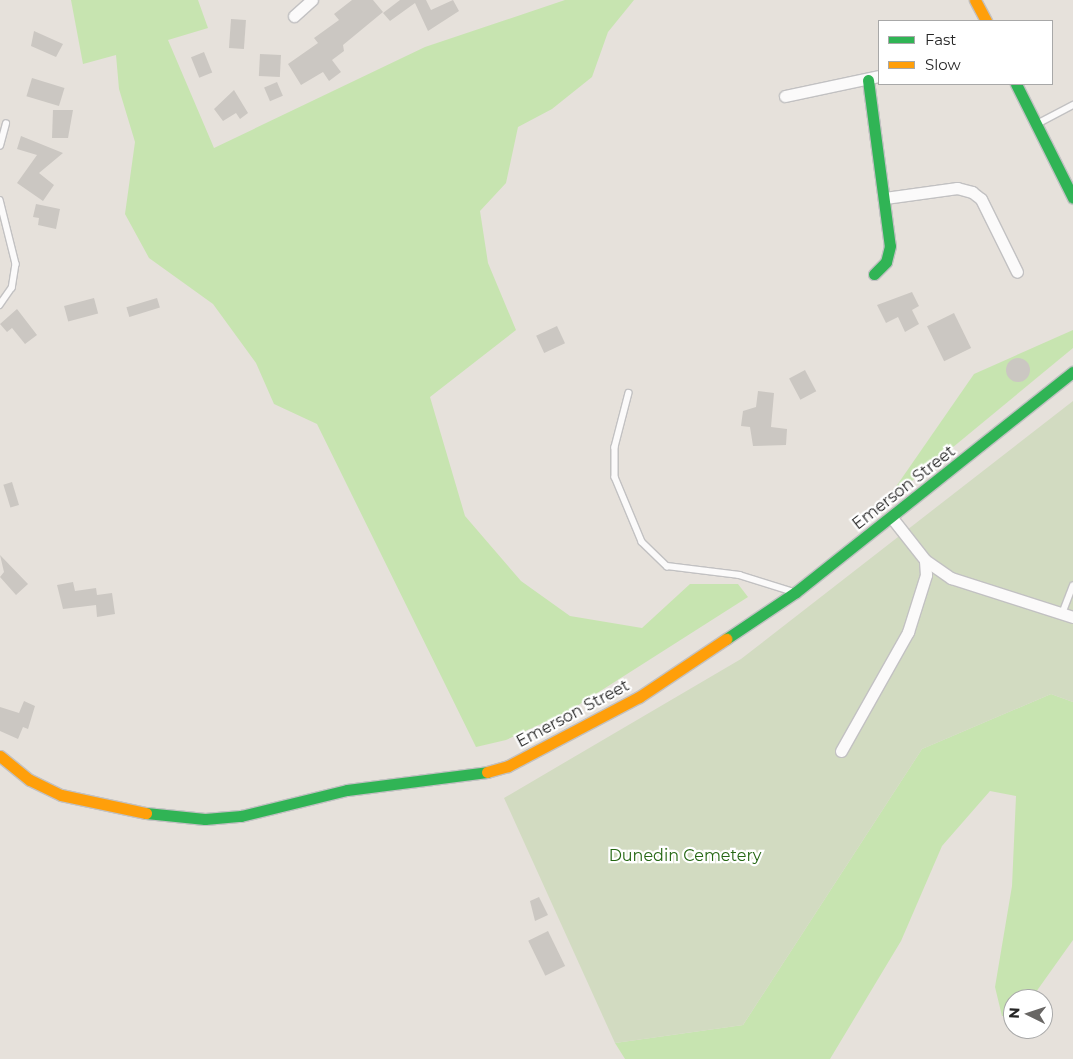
<!DOCTYPE html>
<style>
body{margin:0}
#map{position:relative;width:1073px;height:1059px;overflow:hidden;background:#e6e1db;font-family:Montserrat,sans-serif}
div>[style]{position:absolute}
.green>*{inset:0;background:#c7e4b0}
.cemetery>*{inset:0;background:#d2dbc1}
.building>*{inset:0;background:#cbc7c2;transform-origin:0 0}
.round{border-radius:50%}
.roads{filter:drop-shadow(1px 0 #c2c1c2) drop-shadow(-1px 0 #c2c1c2) drop-shadow(0 1px #c2c1c2) drop-shadow(0 -1px #c2c1c2)}
.lane>*{height:5.5px;margin:-2.75px;padding:0 2.75px;transform-origin:2.75px;border-radius:2.75px;background:#fbfafa}
.street>*{height:11px;margin:-5.5px;padding:0 5.5px;transform-origin:5.5px;border-radius:5.5px;background:#fbfafa}
.fast>*{height:11px;margin:-5.5px;padding:0 5.5px;transform-origin:5.5px;border-radius:5.5px;background:#30b455}
.slow>*{height:11px;margin:-5.5px;padding:0 5.5px;transform-origin:5.5px;border-radius:5.5px;background:#ff9f0a}
span{translate:-50% -50%;white-space:nowrap;text-align:center;line-height:1.15;-webkit-text-stroke:4.5px #fff;paint-order:stroke}
.street-label{font-size:16px;color:#262626}
.park-label{font-size:16px;color:#256713}
.legend{position:absolute;left:878px;top:20px;width:175px;height:65px;box-sizing:border-box;background:#fff;border:1px solid #a8a8a8;margin:0;padding:6px 9px;list-style:none;font-size:15px;color:#262626}
.legend li{display:flex;align-items:center;gap:10px;height:25px}
.legend b{width:25px;border:1px solid #a8a8a8}
.north{position:absolute;left:1003px;top:989px;width:50px;height:50px;box-sizing:border-box;background:#fff;border:1px solid #a8a8a8;border-radius:50%;rotate:274deg;font-size:14px;font-weight:700;line-height:20px;text-align:center;color:#262626}
.north::after{content:'';display:block;margin:auto;width:18px;height:22px;background:#696765;clip-path:polygon(50% 0,100% 100%,50% 72%,0 100%)}
</style>
<div id="map">
<div class="green">
<div style="clip-path:polygon(71px 0,198px 0,208px 28px,168px 40px,214px 148px,425px 47px,565px 0,634px 0,608px 32px,592px 77px,552px 109px,518px 127px,506px 183px,480px 211px,488px 263px,516px 330px,430px 397px,465px 516px,521px 581px,570px 616px,642px 628px,690px 584px,738px 584px,748px 597px,569px 711px,506px 740px,476px 747px,317px 424px,274px 404px,256px 363px,213px 304px,149px 258px,125px 214px,135px 142px,119px 89px,116px 55px,83px 64px)"></div>
<div style="clip-path:polygon(1073px 330px,1073px 348px,884px 504px,974px 374px)"></div>
<div style="clip-path:polygon(1051px 694px,1073px 702px,1073px 940px,1031px 999px,1013px 999px,1013px 1016px,1002px 1016px,995px 987px,1012px 886px,1016px 796px,990px 791px,942px 846px,901px 941px,830px 1059px,625px 1059px,615px 1043px,743px 1025px,922px 749px)"></div>
</div>
<div class="cemetery">
<div style="clip-path:polygon(1073px 401px,1073px 702px,1051px 694px,922px 749px,743px 1025px,615px 1043px,504px 798px,741px 659px)"></div>
</div>
<div class="building">
<div style="clip-path:polygon(352px 0,373px 0,383px 12px,343px 45px,344px 51px,332px 60px,341px 72px,329px 81px,323px 72px,301px 85px,288px 64px,318px 43px,314px 38px,339px 20px,334px 14px)"></div>
<div style="clip-path:polygon(400px 0,426px 0,431px 10px,453px 0,459px 11px,428px 31px,415px 3px,390px 21px,383px 13px)"></div>
<div style="left:231px;top:19px;width:15px;height:29px;rotate:4deg"></div>
<div style="clip-path:polygon(34px 31px,63px 44px,56px 57px,31px 46px)"></div>
<div style="left:204px;top:52px;width:22px;height:14px;rotate:68deg"></div>
<div style="left:260px;top:54px;width:21px;height:22px;rotate:3deg"></div>
<div style="left:32px;top:78px;width:34px;height:19px;rotate:17deg"></div>
<div style="left:277px;top:82px;width:15px;height:14px;rotate:67deg"></div>
<div style="clip-path:polygon(234px 90px,248px 113px,240px 119px,236px 113px,223px 121px,214px 109px)"></div>
<div style="clip-path:polygon(53px 110px,73px 110px,68px 138px,52px 138px)"></div>
<div style="clip-path:polygon(21px 136px,63px 153px,39px 173px,54px 185px,43px 201px,17px 183px,37px 155px,17px 149px)"></div>
<div style="clip-path:polygon(36px 204px,60px 209px,56px 229px,38px 225px,39px 218px,33px 217px)"></div>
<div style="clip-path:polygon(912px 292px,919px 306px,912px 310px,919px 324px,905px 332px,898px 317px,886px 323px,877px 305px)"></div>
<div style="left:94px;top:298px;width:16px;height:31px;rotate:75deg"></div>
<div style="left:157px;top:298px;width:10px;height:32px;rotate:73deg"></div>
<div style="clip-path:polygon(17px 309px,37px 335px,25px 344px,12px 328px,7px 332px,0 324px)"></div>
<div style="left:954px;top:313px;width:39px;height:30px;rotate:64deg"></div>
<div style="left:557px;top:326px;width:19px;height:23px;rotate:65deg"></div>
<div class="round" style="left:1006px;top:358px;width:24px;height:24px"></div>
<div style="left:805px;top:370px;width:24px;height:18px;rotate:62deg"></div>
<div style="clip-path:polygon(758px 391px,774px 393px,771px 427px,787px 429px,786px 445px,753px 446px,750px 427px,741px 426px,743px 411px,756px 407px)"></div>
<div style="left:12px;top:482px;width:24px;height:9px;rotate:73deg"></div>
<div style="clip-path:polygon(0 555px,28px 584px,16px 595px,0 577px,4px 572px)"></div>
<div style="clip-path:polygon(73px 582px,75px 591px,96px 588px,97px 595px,112px 593px,115px 614px,97px 617px,96px 605px,63px 609px,57px 585px)"></div>
<div style="clip-path:polygon(24px 701px,35px 706px,28px 729px,23px 727px,18px 739px,0 731px,0 707px,19px 713px)"></div>
<div style="clip-path:polygon(539px 897px,548px 915px,535px 921px,530px 901px)"></div>
<div style="left:548px;top:931px;width:39px;height:22px;rotate:64deg"></div>
</div>
<div class="roads">
<div class="lane">
<div style="left:1037px;top:124px;width:41px;rotate:-27.8deg"></div>
<div style="left:0;top:146px;width:23px;rotate:-75deg"></div>
<div style="left:0;top:200px;width:66px;rotate:76deg"></div>
<div style="left:16px;top:264px;width:24px;rotate:99deg"></div>
<div style="left:12px;top:288px;width:21px;rotate:125deg"></div>
<div style="left:629px;top:393px;width:56px;rotate:104.5deg"></div>
<div style="left:615px;top:447px;width:30px;rotate:90deg"></div>
<div style="left:615px;top:477px;width:70px;rotate:67.4deg"></div>
<div style="left:642px;top:542px;width:35px;rotate:44deg"></div>
<div style="left:667px;top:566px;width:73px;rotate:7.1deg"></div>
<div style="left:739px;top:575px;width:54px;rotate:17.1deg"></div>
<div style="left:1062px;top:614px;width:30px;rotate:-69deg"></div>
</div>
<div class="street">
<div style="left:294px;top:16px;width:24px;rotate:-42deg"></div>
<div style="left:785px;top:96px;width:96px;rotate:-12deg"></div>
<div style="left:885px;top:198px;width:73px;rotate:-7.9deg"></div>
<div style="left:957px;top:188px;width:16px;rotate:15deg"></div>
<div style="left:972px;top:192px;width:11px;rotate:38deg"></div>
<div style="left:981px;top:199px;width:81px;rotate:63.7deg"></div>
<div style="left:892px;top:518px;width:53px;rotate:51.8deg"></div>
<div style="left:925px;top:560px;width:32px;rotate:35deg"></div>
<div style="left:951px;top:578px;width:128px;rotate:17.7deg"></div>
<div style="left:841px;top:751px;width:137px;rotate:-60.6deg"></div>
<div style="left:908px;top:632px;width:60px;rotate:-72.5deg"></div>
<div style="left:926px;top:575px;width:15px;rotate:-94deg"></div>
</div>
<div class="fast">
<div style="left:868px;top:80px;width:167px;rotate:82.5deg"></div>
<div style="left:890px;top:246px;width:16px;rotate:104deg"></div>
<div style="left:886px;top:262px;width:17px;rotate:135deg"></div>
<div style="left:1016px;top:84px;width:127px;rotate:63.4deg"></div>
<div style="left:726px;top:639px;width:84px;rotate:-33.9deg"></div>
<div style="left:796px;top:592px;width:354px;rotate:-38.5deg"></div>
<div style="left:146px;top:813px;width:59px;rotate:5.8deg"></div>
<div style="left:205px;top:819px;width:36px;rotate:-5deg"></div>
<div style="left:241px;top:816px;width:109px;rotate:-13.8deg"></div>
<div style="left:347px;top:790px;width:141px;rotate:-7.3deg"></div>
</div>
<div class="slow">
<div style="left:975px;top:0;width:24px;rotate:62deg"></div>
<div style="left:0;top:756px;width:38px;rotate:39deg"></div>
<div style="left:30px;top:780px;width:34px;rotate:26deg"></div>
<div style="left:61px;top:795px;width:87px;rotate:12deg"></div>
<div style="left:487px;top:772px;width:22px;rotate:-16deg"></div>
<div style="left:508px;top:766px;width:148px;rotate:-27.8deg"></div>
<div style="left:639px;top:697px;width:105px;rotate:-33.7deg"></div>
</div>
</div>
<div class="street-label">
<span style="left:904px;top:488px;rotate:-38deg">Emerson Street</span>
<span style="left:573px;top:714px;rotate:-28deg">Emerson Street</span>
</div>
<div class="park-label">
<span style="left:685px;top:856px">Dunedin Cemetery</span>
</div>
<ul class="legend">
<li><b style="height:6px;background:#30b455"></b>Fast</li>
<li><b style="height:6px;background:#ff9f0a"></b>Slow</li>
</ul>
<div class="north">N</div>
</div>
